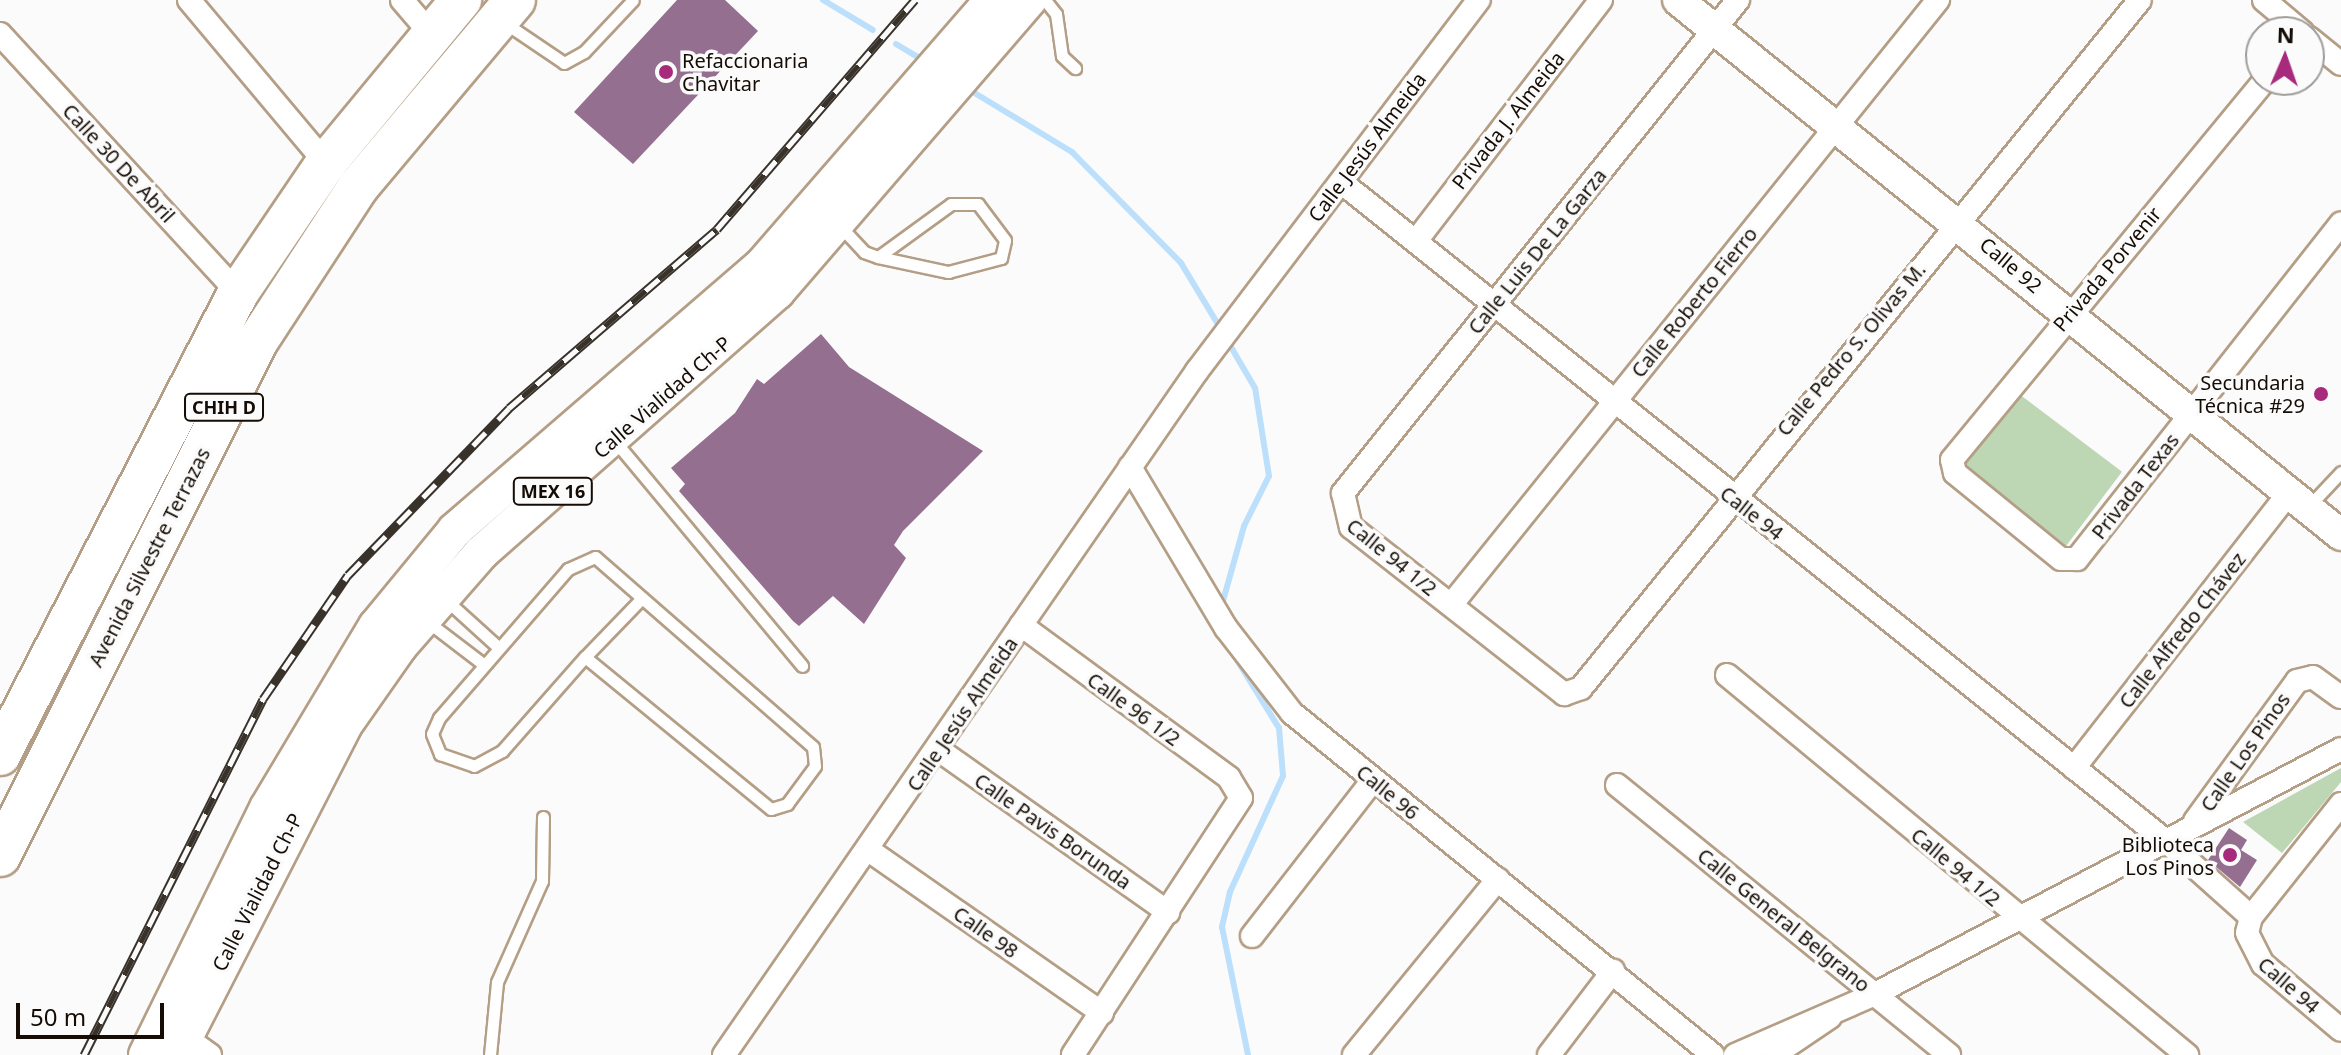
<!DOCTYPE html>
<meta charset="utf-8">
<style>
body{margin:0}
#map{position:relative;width:2341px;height:1055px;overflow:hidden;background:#fbfbfb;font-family:"Noto Sans",sans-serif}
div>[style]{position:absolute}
.green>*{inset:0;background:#bdd6b4;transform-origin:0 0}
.stream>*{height:6px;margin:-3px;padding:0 3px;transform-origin:3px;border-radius:3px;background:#bce0fb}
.building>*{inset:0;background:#956f90}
.roads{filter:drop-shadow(2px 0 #b49e85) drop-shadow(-2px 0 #b49e85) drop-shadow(0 2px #b49e85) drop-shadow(0 -2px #b49e85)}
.lane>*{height:11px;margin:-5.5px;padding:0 5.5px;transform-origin:5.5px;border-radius:5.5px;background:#fff}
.street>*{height:22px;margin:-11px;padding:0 11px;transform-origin:11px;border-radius:11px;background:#fff}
.secondary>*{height:30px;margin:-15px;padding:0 15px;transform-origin:15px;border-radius:15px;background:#fff}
.primary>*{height:34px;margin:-17px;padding:0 17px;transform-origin:17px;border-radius:17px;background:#fff}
.highway>*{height:40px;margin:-20px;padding:0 20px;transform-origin:20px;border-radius:20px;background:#fff}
.rail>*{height:9px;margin-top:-4.5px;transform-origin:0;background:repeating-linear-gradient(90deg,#fbfbfb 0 18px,#39322b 0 36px);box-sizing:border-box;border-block:2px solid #39322b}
.dots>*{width:22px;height:22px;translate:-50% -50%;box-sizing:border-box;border:4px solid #fbfbfb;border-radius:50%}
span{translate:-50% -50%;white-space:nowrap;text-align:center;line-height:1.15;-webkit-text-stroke:7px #fbfbfb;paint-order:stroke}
.shield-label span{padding:2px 6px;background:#fbfbfb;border:2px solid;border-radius:6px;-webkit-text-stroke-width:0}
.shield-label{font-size:18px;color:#150d05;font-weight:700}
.poi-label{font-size:20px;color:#150d05}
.left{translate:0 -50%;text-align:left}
.right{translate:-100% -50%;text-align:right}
.street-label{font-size:20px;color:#150d05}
.north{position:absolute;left:2245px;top:16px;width:80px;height:80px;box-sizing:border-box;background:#fbfbfb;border:2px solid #9f9c99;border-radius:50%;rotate:2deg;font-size:22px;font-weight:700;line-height:32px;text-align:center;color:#150d05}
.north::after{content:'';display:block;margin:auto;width:28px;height:36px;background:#a72a7c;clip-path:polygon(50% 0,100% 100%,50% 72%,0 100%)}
.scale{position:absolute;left:16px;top:1003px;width:148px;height:36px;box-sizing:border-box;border:4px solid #150d05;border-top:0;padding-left:10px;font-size:24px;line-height:28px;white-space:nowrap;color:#150d05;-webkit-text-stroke:6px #fbfbfb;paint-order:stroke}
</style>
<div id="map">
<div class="green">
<div style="left:2015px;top:391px;width:134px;height:93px;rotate:37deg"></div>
<div style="clip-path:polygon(2341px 768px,2341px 782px,2282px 853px,2243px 822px)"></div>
</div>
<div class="stream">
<div style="left:823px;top:0;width:58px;rotate:31deg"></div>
<div style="left:896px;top:44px;width:27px;rotate:31deg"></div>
<div style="left:968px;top:89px;width:122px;rotate:31.2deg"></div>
<div style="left:1072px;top:152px;width:156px;rotate:45.5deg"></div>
<div style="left:1181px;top:263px;width:79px;rotate:58.9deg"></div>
<div style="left:1221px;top:608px;width:85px;rotate:-74.3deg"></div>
<div style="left:1244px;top:526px;width:56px;rotate:-63.4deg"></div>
<div style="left:1269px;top:476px;width:89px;rotate:-99deg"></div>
<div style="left:1255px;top:388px;width:56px;rotate:-120.3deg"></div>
<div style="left:1216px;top:626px;width:120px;rotate:58.3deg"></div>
<div style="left:1279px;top:728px;width:48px;rotate:85.2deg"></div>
<div style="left:1283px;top:776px;width:128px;rotate:114.6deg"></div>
<div style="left:1230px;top:892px;width:36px;rotate:103deg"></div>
<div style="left:1222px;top:927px;width:131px;rotate:78.5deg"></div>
</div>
<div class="building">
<div style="clip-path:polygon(677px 0,725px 0,758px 31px,633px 164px,574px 112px)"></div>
<div style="clip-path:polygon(821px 334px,849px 367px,983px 451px,903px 531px,894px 545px,906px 558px,864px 624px,833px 596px,799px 626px,793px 621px,679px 491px,685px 484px,671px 468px,735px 413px,757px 379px,764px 384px)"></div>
<div style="clip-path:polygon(2229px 828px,2247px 840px,2241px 850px,2257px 860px,2240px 887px,2208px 860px)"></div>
</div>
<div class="roads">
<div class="lane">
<div style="left:1045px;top:0;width:18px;rotate:52deg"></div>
<div style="left:1056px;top:14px;width:42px;rotate:81.9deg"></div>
<div style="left:1062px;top:56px;width:18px;rotate:43deg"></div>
<div style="left:505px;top:23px;width:71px;rotate:34.1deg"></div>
<div style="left:564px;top:63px;width:23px;rotate:-29deg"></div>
<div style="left:584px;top:52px;width:71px;rotate:-46.7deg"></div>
<div style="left:839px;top:225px;width:37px;rotate:47deg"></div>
<div style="left:864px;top:252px;width:15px;rotate:20deg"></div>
<div style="left:878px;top:257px;width:72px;rotate:12.1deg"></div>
<div style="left:948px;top:272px;width:55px;rotate:-14.8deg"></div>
<div style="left:1001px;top:258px;width:18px;rotate:-77deg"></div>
<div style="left:1005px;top:240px;width:45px;rotate:-126.9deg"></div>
<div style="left:978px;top:204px;width:27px;rotate:180deg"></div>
<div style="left:951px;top:204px;width:90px;rotate:144deg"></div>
<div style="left:614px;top:440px;width:294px;rotate:50.2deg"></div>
<div style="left:2308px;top:507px;width:48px;rotate:-46.7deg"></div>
<div style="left:445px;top:599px;width:72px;rotate:42.2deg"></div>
<div style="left:428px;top:622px;width:69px;rotate:37.4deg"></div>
<div style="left:585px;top:657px;width:240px;rotate:39.3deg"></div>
<div style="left:771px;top:809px;width:17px;rotate:-17deg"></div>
<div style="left:787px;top:804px;width:47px;rotate:-53.6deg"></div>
<div style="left:815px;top:766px;width:19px;rotate:-96deg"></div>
<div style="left:813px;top:747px;width:289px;rotate:-138.9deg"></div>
<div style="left:595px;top:557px;width:30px;rotate:156deg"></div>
<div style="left:568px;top:569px;width:197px;rotate:130.9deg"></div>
<div style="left:439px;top:718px;width:17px;rotate:114deg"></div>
<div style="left:432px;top:734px;width:22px;rotate:68deg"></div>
<div style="left:440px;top:754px;width:36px;rotate:19deg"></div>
<div style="left:474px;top:766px;width:32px;rotate:-28deg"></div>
<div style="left:502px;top:751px;width:125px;rotate:-48.6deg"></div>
<div style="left:585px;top:657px;width:82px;rotate:-46deg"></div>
<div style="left:490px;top:1055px;width:73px;rotate:-84.5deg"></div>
<div style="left:497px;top:982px;width:111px;rotate:-66deg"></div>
<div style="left:542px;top:881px;width:64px;rotate:-89.1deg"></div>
</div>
<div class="street">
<div style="left:189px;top:0;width:213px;rotate:50deg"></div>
<div style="left:402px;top:0;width:45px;rotate:49.5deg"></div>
<div style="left:1738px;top:0;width:632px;rotate:128.7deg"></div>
<div style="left:1343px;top:493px;width:35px;rotate:77deg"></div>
<div style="left:1351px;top:527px;width:271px;rotate:38.1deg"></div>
<div style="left:1564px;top:694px;width:18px;rotate:-19deg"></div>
<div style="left:1581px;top:688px;width:886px;rotate:-50.91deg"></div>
<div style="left:2264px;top:0;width:50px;rotate:40.1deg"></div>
<div style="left:0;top:34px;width:352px;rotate:47.4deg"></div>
<div style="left:2309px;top:38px;width:41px;rotate:39.1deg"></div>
<div style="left:2265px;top:80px;width:492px;rotate:129.5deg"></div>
<div style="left:1952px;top:460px;width:13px;rotate:77deg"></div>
<div style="left:1955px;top:473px;width:136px;rotate:39.1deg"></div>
<div style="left:2061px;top:559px;width:16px"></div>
<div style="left:2077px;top:559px;width:427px;rotate:-51.8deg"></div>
<div style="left:1341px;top:182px;width:1056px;rotate:38.62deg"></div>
<div style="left:2166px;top:841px;width:114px;rotate:41.8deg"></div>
<div style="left:1416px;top:241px;width:304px;rotate:-52.5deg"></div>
<div style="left:1130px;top:467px;width:187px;rotate:59.2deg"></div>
<div style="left:1226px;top:628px;width:108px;rotate:52.2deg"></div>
<div style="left:1292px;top:713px;width:542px;rotate:39.09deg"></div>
<div style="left:1451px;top:605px;width:777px;rotate:-51.17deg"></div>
<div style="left:1021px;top:625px;width:258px;rotate:36.3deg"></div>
<div style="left:1229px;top:778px;width:23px;rotate:59deg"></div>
<div style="left:1241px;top:798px;width:307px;rotate:123.2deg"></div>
<div style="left:1727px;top:675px;width:597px;rotate:39.56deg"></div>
<div style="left:939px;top:750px;width:281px;rotate:35.3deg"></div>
<div style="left:2074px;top:768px;width:349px;rotate:-52deg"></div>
<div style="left:1617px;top:785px;width:428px;rotate:39.1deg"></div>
<div style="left:2341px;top:804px;width:144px;rotate:128.5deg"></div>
<div style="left:2251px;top:917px;width:16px;rotate:104deg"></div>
<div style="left:2247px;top:933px;width:35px;rotate:63deg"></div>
<div style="left:2263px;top:964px;width:102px;rotate:40.2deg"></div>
<div style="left:2195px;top:821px;width:173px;rotate:-53.9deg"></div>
<div style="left:2297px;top:681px;width:16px;rotate:-14deg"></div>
<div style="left:2313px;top:677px;width:34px;rotate:36deg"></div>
<div style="left:870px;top:851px;width:283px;rotate:34.9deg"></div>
<div style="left:1252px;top:936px;width:197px;rotate:-52.2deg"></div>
<div style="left:175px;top:1030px;width:43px;rotate:35.5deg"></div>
<div style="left:724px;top:1055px;width:832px;rotate:-55.34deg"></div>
<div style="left:1197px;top:371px;width:466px;rotate:-52.8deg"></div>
<div style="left:1354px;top:1055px;width:227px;rotate:-50.7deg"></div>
<div style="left:1549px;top:1055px;width:106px;rotate:-52.7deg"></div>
<div style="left:1735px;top:1055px;width:153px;rotate:-23.5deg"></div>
<div style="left:1875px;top:994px;width:526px;rotate:-27.73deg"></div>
<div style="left:1774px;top:1055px;width:68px;rotate:-34.2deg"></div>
</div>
<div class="secondary">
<div style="left:1678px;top:0;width:852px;rotate:38.9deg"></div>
</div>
<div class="primary">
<div style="left:146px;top:1055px;width:275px;rotate:-63.9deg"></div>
<div style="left:267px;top:808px;width:212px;rotate:-59.1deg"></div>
<div style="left:376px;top:626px;width:124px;rotate:-50.5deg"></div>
<div style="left:455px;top:530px;width:404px;rotate:-40.8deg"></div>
<div style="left:761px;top:266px;width:352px;rotate:-49deg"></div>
<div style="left:176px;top:1055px;width:369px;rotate:-62.9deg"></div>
<div style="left:344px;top:726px;width:98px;rotate:-55deg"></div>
<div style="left:400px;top:646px;width:123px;rotate:-48.9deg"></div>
<div style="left:481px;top:553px;width:395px;rotate:-41.4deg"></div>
<div style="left:777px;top:292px;width:386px;rotate:-49.2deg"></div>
</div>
<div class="highway">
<div style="left:0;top:755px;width:520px;rotate:-62.74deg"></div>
<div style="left:238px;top:293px;width:157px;rotate:-55.9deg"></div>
<div style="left:326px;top:163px;width:212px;rotate:-50.4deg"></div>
<div style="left:0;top:856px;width:575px;rotate:-63.43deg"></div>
<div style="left:257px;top:342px;width:185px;rotate:-56.9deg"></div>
<div style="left:358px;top:187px;width:244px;rotate:-50deg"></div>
</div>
</div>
<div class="rail">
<div style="left:84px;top:1055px;width:398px;rotate:-63.3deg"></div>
<div style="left:263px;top:699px;width:150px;rotate:-55.6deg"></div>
<div style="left:348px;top:575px;width:232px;rotate:-46deg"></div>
<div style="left:509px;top:408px;width:274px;rotate:-40.7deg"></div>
<div style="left:717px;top:229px;width:303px;rotate:-49.2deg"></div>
</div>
<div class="dots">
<div style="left:666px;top:72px;background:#a72a7c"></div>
<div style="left:2321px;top:394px;background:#a72a7c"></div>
<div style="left:2230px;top:855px;background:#a72a7c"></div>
</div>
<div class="shield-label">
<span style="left:224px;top:407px">CHIH D</span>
<span style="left:553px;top:491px">MEX 16</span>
</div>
<div class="poi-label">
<span class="left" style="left:682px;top:72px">Refaccionaria<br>Chavitar</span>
<span class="right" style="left:2305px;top:394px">Secundaria<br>Técnica #29</span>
<span class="right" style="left:2214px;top:856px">Biblioteca<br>Los Pinos</span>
</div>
<div class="street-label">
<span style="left:1508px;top:120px;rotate:-52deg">Privada J. Almeida</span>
<span style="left:1367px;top:147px;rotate:-53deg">Calle Jesús Almeida</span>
<span style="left:119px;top:163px;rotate:47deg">Calle 30 De Abril</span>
<span style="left:1537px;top:251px;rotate:-51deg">Calle Luis De La Garza</span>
<span style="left:2011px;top:265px;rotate:40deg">Calle 92</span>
<span style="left:2107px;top:269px;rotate:-50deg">Privada Porvenir</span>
<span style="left:1694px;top:302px;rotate:-51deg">Calle Roberto Fierro</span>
<span style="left:1851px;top:349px;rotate:-50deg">Calle Pedro S. Olivas M.</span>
<span style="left:662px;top:397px;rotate:-41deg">Calle Vialidad Ch-P</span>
<span style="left:2135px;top:486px;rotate:-52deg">Privada Texas</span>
<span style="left:1752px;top:513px;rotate:38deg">Calle 94</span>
<span style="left:149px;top:557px;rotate:-63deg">Avenida Silvestre Terrazas</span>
<span style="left:1392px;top:557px;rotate:39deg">Calle 94 1/2</span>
<span style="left:2182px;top:630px;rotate:-52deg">Calle Alfredo Chávez</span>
<span style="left:1134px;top:709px;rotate:36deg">Calle 96 1/2</span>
<span style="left:962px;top:714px;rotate:-56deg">Calle Jesús Almeida</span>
<span style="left:2245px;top:752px;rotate:-55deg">Calle Los Pinos</span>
<span style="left:1388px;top:792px;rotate:39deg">Calle 96</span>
<span style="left:1053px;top:831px;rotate:35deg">Calle Pavis Borunda</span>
<span style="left:1956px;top:867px;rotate:40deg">Calle 94 1/2</span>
<span style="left:257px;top:892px;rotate:-63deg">Calle Vialidad Ch-P</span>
<span style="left:1784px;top:920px;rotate:39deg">Calle General Belgrano</span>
<span style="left:986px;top:932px;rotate:35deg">Calle 98</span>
<span style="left:2289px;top:985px;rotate:41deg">Calle 94</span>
</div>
<div class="north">N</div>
<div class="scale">50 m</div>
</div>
